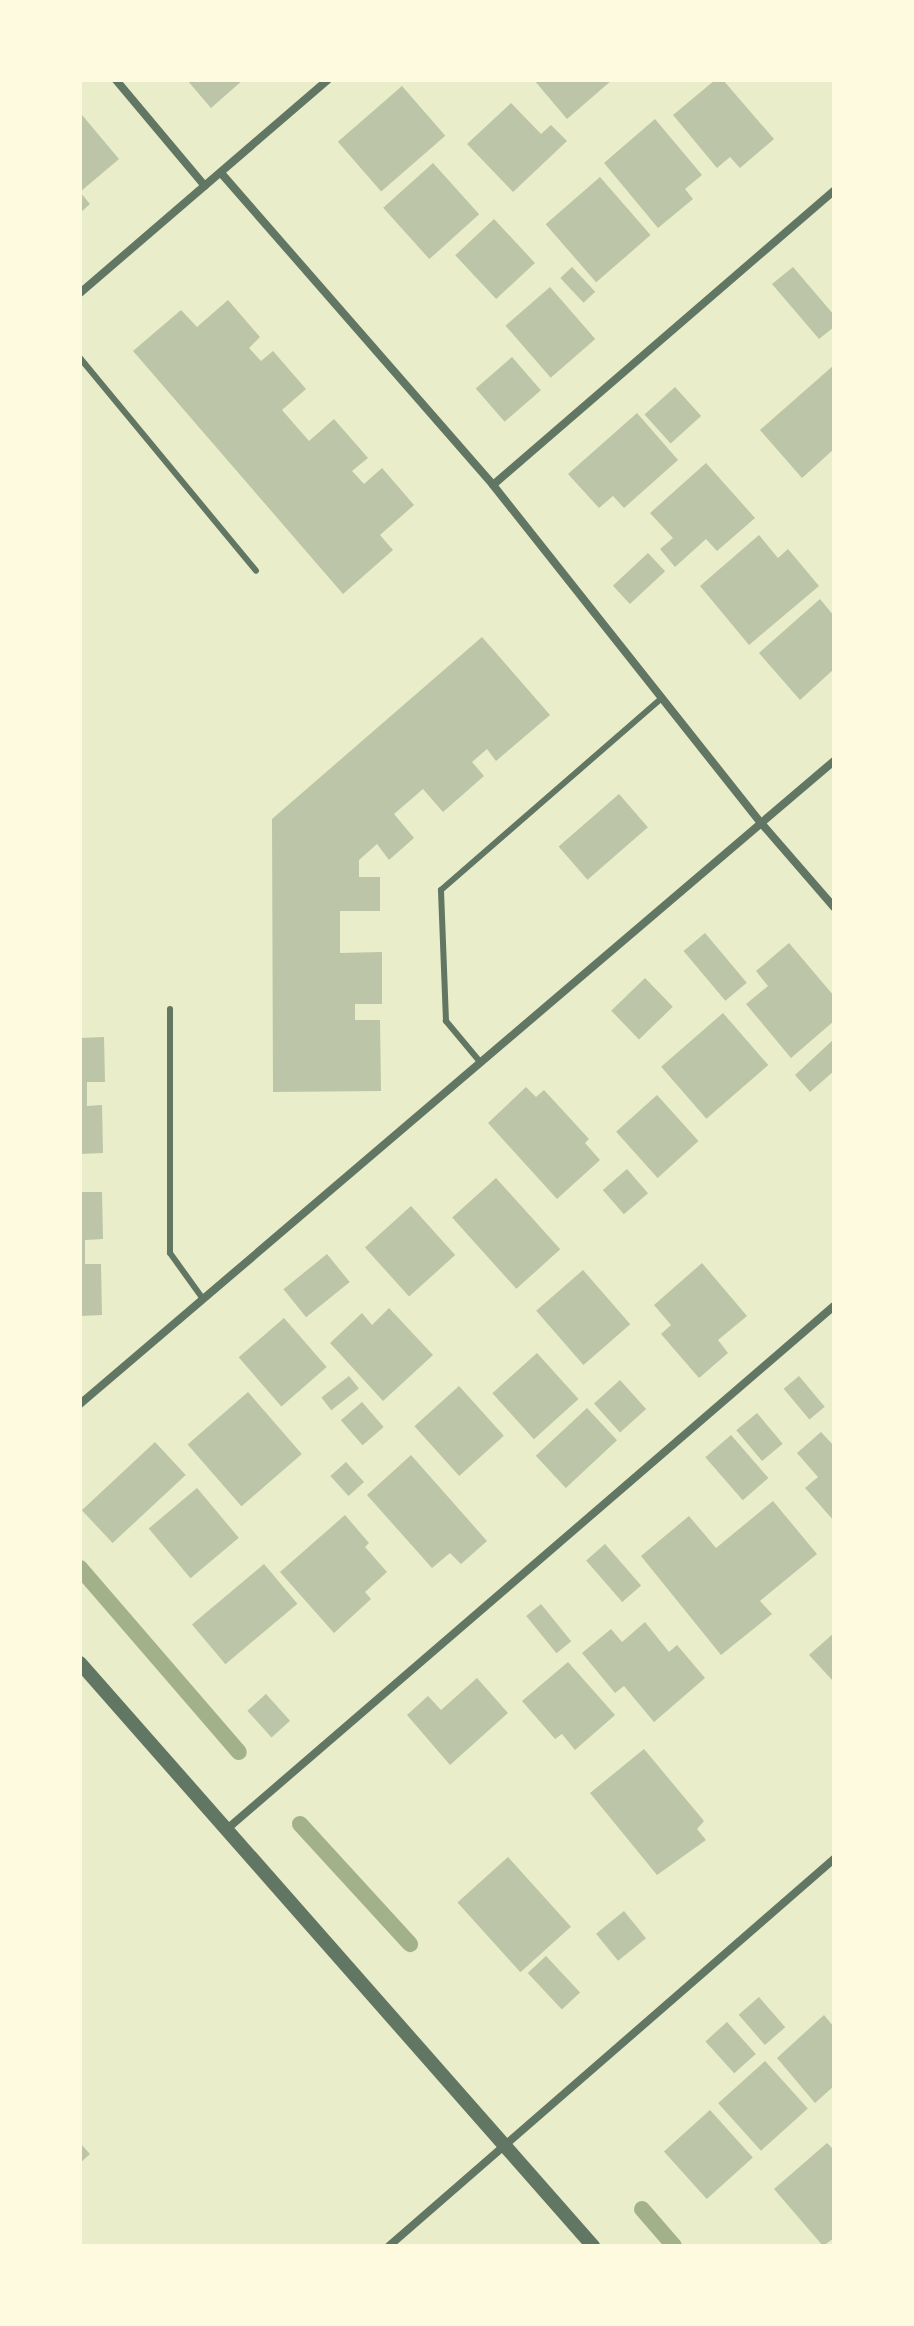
<!DOCTYPE html>
<style>
body{margin:0}
#map{position:relative;width:914px;height:2326px;overflow:hidden;background:#e9edc9;font-family:"Exo 2",sans-serif}
div>[style]{position:absolute}
.stream>*{height:16px;margin:-8px;padding:0 8px;transform-origin:8px;border-radius:8px;background:#a3b18a}
.building>*{inset:0;background:#bcc5a7;transform-origin:0 0}
.service>*{height:6px;margin:-3px;padding:0 3px;transform-origin:3px;border-radius:3px;background:#617663}
.minor>*{height:8px;margin:-4px;padding:0 4px;transform-origin:4px;border-radius:4px;background:#617663}
.tertiary>*{height:14px;margin:-7px;padding:0 7px;transform-origin:7px;border-radius:7px;background:#617663}
span{translate:-50% -50%;white-space:nowrap;text-align:center;line-height:1.15;-webkit-text-stroke:7px #fefae0;paint-order:stroke}
.frame{position:absolute;inset:0;border:82px solid #fefae0;pointer-events:none}
</style>
<div id="map">
<div class="stream">
<div style="left:80px;top:1568px;width:243px;rotate:49.2deg"></div>
<div style="left:300px;top:1824px;width:163px;rotate:47.5deg"></div>
<div style="left:642px;top:2209px;width:49px;rotate:49.1deg"></div>
</div>
<div class="building">
<div style="clip-path:polygon(187px 80px,243px 80px,211px 108px)"></div>
<div style="clip-path:polygon(534px 80px,612px 80px,567px 119px)"></div>
<div style="clip-path:polygon(715px 80px,723px 80px,774px 139px,740px 168px,730px 157px,717px 168px,673px 115px)"></div>
<div style="left:402px;top:86px;width:66px;height:85px;rotate:49deg"></div>
<div style="clip-path:polygon(511px 103px,541px 134px,551px 125px,567px 141px,513px 192px,467px 144px)"></div>
<div style="clip-path:polygon(82px 115px,119px 159px,80px 192px,80px 117px)"></div>
<div style="clip-path:polygon(655px 119px,702px 175px,685px 189px,693px 199px,658px 228px,604px 163px)"></div>
<div style="left:433px;top:163px;width:69px;height:67px;rotate:48deg"></div>
<div style="left:600px;top:177px;width:77px;height:72px;rotate:49deg"></div>
<div style="clip-path:polygon(80px 192px,90px 204px,80px 213px)"></div>
<div style="left:494px;top:219px;width:60px;height:53px;rotate:47deg"></div>
<div style="left:572px;top:267px;width:34px;height:16px;rotate:47deg"></div>
<div style="clip-path:polygon(793px 267px,834px 315px,834px 327px,819px 339px,772px 284px)"></div>
<div style="left:550px;top:287px;width:69px;height:59px;rotate:49deg"></div>
<div style="clip-path:polygon(228px 300px,260px 337px,249px 348px,261px 361px,273px 351px,306px 389px,282px 410px,309px 441px,334px 419px,368px 458px,352px 471px,364px 484px,382px 468px,414px 505px,380px 535px,393px 550px,343px 594px,133px 351px,181px 310px,197px 327px)"></div>
<div style="left:512px;top:357px;width:44px;height:48px;rotate:49deg"></div>
<div style="clip-path:polygon(834px 365px,834px 449px,802px 478px,760px 430px)"></div>
<div style="left:675px;top:387px;width:39px;height:41px;rotate:48deg"></div>
<div style="clip-path:polygon(637px 413px,678px 460px,624px 508px,613px 496px,599px 508px,568px 474px)"></div>
<div style="clip-path:polygon(706px 463px,755px 518px,717px 551px,706px 539px,675px 567px,660px 549px,673px 538px,650px 513px)"></div>
<div style="clip-path:polygon(759px 535px,778px 558px,788px 549px,819px 586px,749px 645px,700px 586px)"></div>
<div style="left:648px;top:553px;width:25px;height:48px;rotate:47deg"></div>
<div style="clip-path:polygon(820px 599px,834px 616px,834px 669px,800px 700px,759px 653px)"></div>
<div style="clip-path:polygon(482px 637px,550px 715px,496px 761px,487px 749px,472px 762px,484px 776px,443px 812px,423px 789px,394px 814px,414px 838px,389px 860px,377px 844px,359px 860px,359px 877px,380px 877px,380px 911px,340px 911px,340px 953px,382px 952px,382px 1004px,355px 1004px,355px 1020px,380px 1020px,381px 1091px,273px 1092px,272px 819px)"></div>
<div style="left:619px;top:794px;width:44px;height:80px;rotate:49deg"></div>
<div style="left:705px;top:933px;width:65px;height:28px;rotate:50deg"></div>
<div style="clip-path:polygon(789px 943px,834px 996px,834px 1021px,791px 1058px,746px 1004px,768px 986px,756px 971px)"></div>
<div style="left:645px;top:978px;width:40px;height:47px;rotate:46deg"></div>
<div style="left:723px;top:1013px;width:69px;height:82px;rotate:49deg"></div>
<div style="clip-path:polygon(104px 1037px,105px 1082px,87px 1082px,87px 1106px,102px 1105px,103px 1153px,80px 1154px,80px 1038px)"></div>
<div style="clip-path:polygon(834px 1039px,834px 1071px,810px 1092px,795px 1075px)"></div>
<div style="clip-path:polygon(526px 1087px,536px 1097px,544px 1090px,589px 1139px,585px 1143px,600px 1160px,557px 1199px,488px 1123px)"></div>
<div style="left:657px;top:1095px;width:62px;height:55px;rotate:48deg"></div>
<div style="left:627px;top:1169px;width:32px;height:32px;rotate:49deg"></div>
<div style="left:496px;top:1178px;width:96px;height:59px;rotate:48deg"></div>
<div style="clip-path:polygon(80px 1192px,102px 1192px,103px 1239px,85px 1240px,85px 1264px,101px 1264px,102px 1315px,80px 1316px)"></div>
<div style="left:411px;top:1206px;width:66px;height:62px;rotate:48deg"></div>
<div style="left:327px;top:1254px;width:36px;height:56px;rotate:51deg"></div>
<div style="clip-path:polygon(702px 1263px,747px 1316px,718px 1340px,728px 1353px,699px 1378px,661px 1334px,671px 1325px,654px 1305px)"></div>
<div style="left:583px;top:1270px;width:72px;height:62px;rotate:49deg"></div>
<div style="clip-path:polygon(389px 1308px,433px 1355px,383px 1401px,330px 1343px,362px 1313px,372px 1325px)"></div>
<div style="left:284px;top:1318px;width:65px;height:60px;rotate:49deg"></div>
<div style="left:537px;top:1353px;width:62px;height:60px;rotate:48deg"></div>
<div style="left:349px;top:1376px;width:16px;height:35px;rotate:52deg"></div>
<div style="left:799px;top:1376px;width:40px;height:20px;rotate:50deg"></div>
<div style="left:620px;top:1380px;width:39px;height:35px;rotate:48deg"></div>
<div style="left:459px;top:1386px;width:67px;height:60px;rotate:48deg"></div>
<div style="left:248px;top:1392px;width:82px;height:80px;rotate:49deg"></div>
<div style="left:362px;top:1402px;width:33px;height:28px;rotate:49deg"></div>
<div style="left:587px;top:1408px;width:44px;height:70px;rotate:47deg"></div>
<div style="left:757px;top:1413px;width:40px;height:27px;rotate:50deg"></div>
<div style="clip-path:polygon(821px 1432px,834px 1446px,834px 1521px,805px 1488px,818px 1477px,797px 1453px)"></div>
<div style="left:731px;top:1435px;width:57px;height:34px;rotate:49deg"></div>
<div style="left:155px;top:1442px;width:45px;height:100px;rotate:47deg"></div>
<div style="clip-path:polygon(411px 1455px,487px 1541px,461px 1564px,450px 1553px,432px 1568px,367px 1495px)"></div>
<div style="left:346px;top:1462px;width:27px;height:21px;rotate:48deg"></div>
<div style="left:197px;top:1488px;width:65px;height:63px;rotate:50deg"></div>
<div style="clip-path:polygon(773px 1501px,817px 1554px,760px 1601px,772px 1614px,721px 1655px,641px 1556px,689px 1516px,716px 1548px)"></div>
<div style="clip-path:polygon(345px 1515px,369px 1543px,365px 1547px,387px 1572px,365px 1592px,371px 1599px,334px 1633px,280px 1572px)"></div>
<div style="left:605px;top:1544px;width:55px;height:25px;rotate:49deg"></div>
<div style="left:264px;top:1564px;width:52px;height:94px;rotate:50deg"></div>
<div style="left:541px;top:1604px;width:48px;height:19px;rotate:51deg"></div>
<div style="clip-path:polygon(645px 1622px,669px 1652px,677px 1645px,705px 1678px,654px 1722px,624px 1686px,615px 1693px,582px 1653px,611px 1629px,622px 1642px)"></div>
<div style="clip-path:polygon(834px 1633px,834px 1682px,809px 1655px)"></div>
<div style="clip-path:polygon(568px 1662px,615px 1715px,575px 1750px,562px 1734px,555px 1739px,522px 1701px)"></div>
<div style="clip-path:polygon(477px 1678px,508px 1713px,450px 1765px,407px 1715px,428px 1696px,441px 1710px)"></div>
<div style="left:266px;top:1694px;width:36px;height:25px;rotate:48deg"></div>
<div style="clip-path:polygon(644px 1749px,704px 1821px,697px 1829px,706px 1840px,657px 1875px,590px 1793px)"></div>
<div style="left:508px;top:1857px;width:94px;height:68px;rotate:48deg"></div>
<div style="left:624px;top:1911px;width:35px;height:36px;rotate:51deg"></div>
<div style="left:546px;top:1956px;width:50px;height:25px;rotate:47deg"></div>
<div style="left:759px;top:1997px;width:40px;height:27px;rotate:49deg"></div>
<div style="clip-path:polygon(824px 2015px,834px 2027px,834px 2086px,815px 2103px,777px 2058px)"></div>
<div style="left:727px;top:2022px;width:43px;height:29px;rotate:48deg"></div>
<div style="left:765px;top:2061px;width:64px;height:63px;rotate:48deg"></div>
<div style="left:710px;top:2110px;width:64px;height:62px;rotate:48deg"></div>
<div style="clip-path:polygon(80px 2143px,90px 2154px,80px 2163px)"></div>
<div style="clip-path:polygon(827px 2143px,834px 2150px,834px 2238px,823px 2246px,774px 2189px)"></div>
</div>
<div class="service">
<div style="left:80px;top:358px;width:276px;rotate:50.4deg"></div>
<div style="left:170px;top:1009px;width:244px;rotate:90deg"></div>
<div style="left:170px;top:1253px;width:57px;rotate:54.3deg"></div>
<div style="left:481px;top:1063px;width:55px;rotate:-129.8deg"></div>
<div style="left:446px;top:1021px;width:131px;rotate:-92.2deg"></div>
<div style="left:441px;top:890px;width:293px;rotate:-41deg"></div>
</div>
<div class="minor">
<div style="left:116px;top:80px;width:138px;rotate:50deg"></div>
<div style="left:221px;top:173px;width:414px;rotate:48.9deg"></div>
<div style="left:493px;top:485px;width:433px;rotate:51.6deg"></div>
<div style="left:762px;top:824px;width:110px;rotate:49.1deg"></div>
<div style="left:80px;top:293px;width:327px;rotate:-40.7deg"></div>
<div style="left:493px;top:485px;width:450px;rotate:-40.8deg"></div>
<div style="left:80px;top:1404px;width:991px;rotate:-40.46deg"></div>
<div style="left:227px;top:1829px;width:801px;rotate:-40.75deg"></div>
<div style="left:389px;top:2246px;width:590px;rotate:-41.01deg"></div>
</div>
<div class="tertiary">
<div style="left:80px;top:1663px;width:777px;rotate:48.65deg"></div>
</div>
<div class="frame"></div>
</div>
